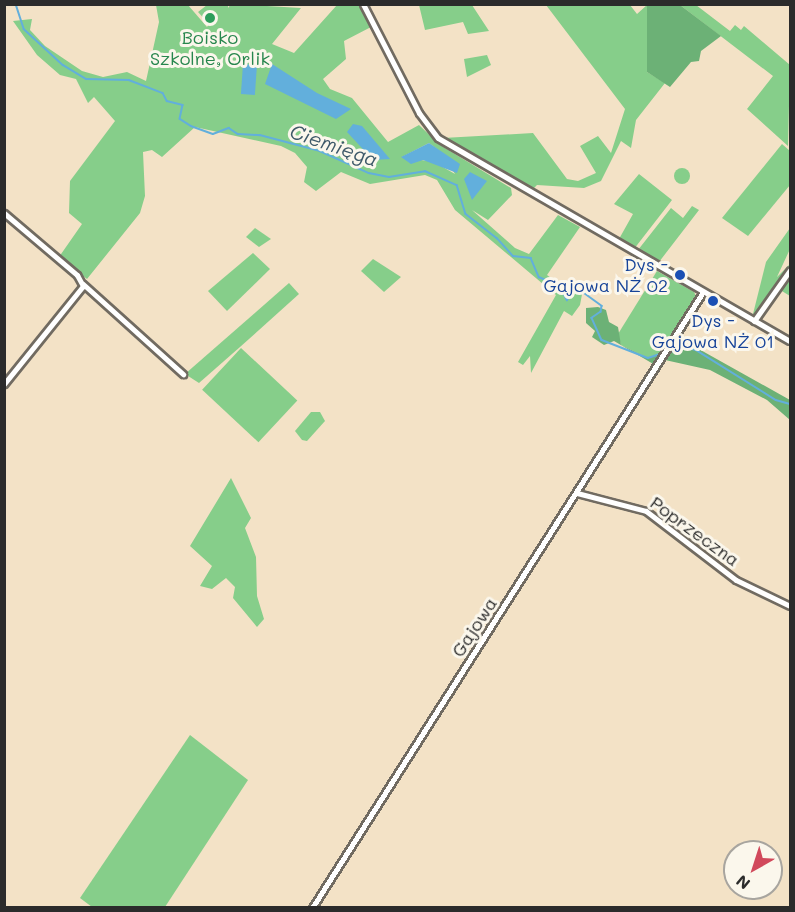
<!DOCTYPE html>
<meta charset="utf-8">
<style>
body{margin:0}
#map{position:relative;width:795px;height:912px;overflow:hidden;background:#f3e2c6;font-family:Mali,sans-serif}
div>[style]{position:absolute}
.green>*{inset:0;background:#86ce8a;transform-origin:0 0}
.round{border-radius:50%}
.forest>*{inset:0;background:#6cb176}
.water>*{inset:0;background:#62afdc;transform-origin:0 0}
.stream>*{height:1.5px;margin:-0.75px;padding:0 0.75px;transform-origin:0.75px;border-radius:0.75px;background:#62afdc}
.roads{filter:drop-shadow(2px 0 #716b61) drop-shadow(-2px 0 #716b61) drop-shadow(0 2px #716b61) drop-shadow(0 -2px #716b61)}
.minor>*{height:5px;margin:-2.5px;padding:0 2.5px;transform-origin:2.5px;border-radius:2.5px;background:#fff}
.dots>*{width:16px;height:16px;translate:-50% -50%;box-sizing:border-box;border:3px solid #fbf7ec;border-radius:50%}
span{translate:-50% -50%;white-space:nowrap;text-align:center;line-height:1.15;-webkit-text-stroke:6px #fbf7ec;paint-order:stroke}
.leisure-label{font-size:18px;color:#27864d}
.transit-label{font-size:18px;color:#164399}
.right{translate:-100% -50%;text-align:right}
.street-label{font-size:18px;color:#2b2b2b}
.water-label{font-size:20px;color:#3e5969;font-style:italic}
.frame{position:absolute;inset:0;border:6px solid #2b2b2b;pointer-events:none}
.north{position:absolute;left:723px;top:840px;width:60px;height:60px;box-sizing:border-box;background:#fbf7ec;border:2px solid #a8a59f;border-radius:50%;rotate:219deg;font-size:16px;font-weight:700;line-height:24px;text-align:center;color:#2b2b2b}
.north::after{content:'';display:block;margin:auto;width:21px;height:27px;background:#d1495b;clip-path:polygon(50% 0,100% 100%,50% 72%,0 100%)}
</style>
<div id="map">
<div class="green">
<div style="clip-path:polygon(evenodd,231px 4px,301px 8px,272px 44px,294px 53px,337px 5px,359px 5px,371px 27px,344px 41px,346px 59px,323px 79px,330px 89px,352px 98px,388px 142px,419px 125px,440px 145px,511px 188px,512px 195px,488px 220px,472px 210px,515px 248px,529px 254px,558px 215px,580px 227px,547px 275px,559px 284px,583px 289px,580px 305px,572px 316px,564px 311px,531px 373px,530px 356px,523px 365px,518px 362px,556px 295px,455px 210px,437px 180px,425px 175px,370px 184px,341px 172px,316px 191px,304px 182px,307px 167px,295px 153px,281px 146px,195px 127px,162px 157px,152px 150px,143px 152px,145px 196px,140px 213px,87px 279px,59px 257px,82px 224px,69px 213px,70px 181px,115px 121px,94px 97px,88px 103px,76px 79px,60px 75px,37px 55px,13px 21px,32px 19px,30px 30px,45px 46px,82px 71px,103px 77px,127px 72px,146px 81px,159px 22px,156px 5px,188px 5px,207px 27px,209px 24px,198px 12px,207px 5px,228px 5px,228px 8px,231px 4px,429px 143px,441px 152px,455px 174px,434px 162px,402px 157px,429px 143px)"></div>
<div style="clip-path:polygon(419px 5px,472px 5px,489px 31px,468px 34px,463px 22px,425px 30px)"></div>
<div style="clip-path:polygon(546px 5px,630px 5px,637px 14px,647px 5px,647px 72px,665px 83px,636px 120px,631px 148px,621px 141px,601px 181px,584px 188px,537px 185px,531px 191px,443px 138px,533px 133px,567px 179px,578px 181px,596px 173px,580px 146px,598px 136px,611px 153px,625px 109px)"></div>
<div style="clip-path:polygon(680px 5px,696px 5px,730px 31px,735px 25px,741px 30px,744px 26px,790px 65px,788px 146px,747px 109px,773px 76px)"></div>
<div style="clip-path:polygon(487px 55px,491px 65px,467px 77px,464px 59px)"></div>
<div style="clip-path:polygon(782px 144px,790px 151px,790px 185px,748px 236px,722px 218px)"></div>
<div class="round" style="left:674px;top:168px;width:16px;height:16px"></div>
<div style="clip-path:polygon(639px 174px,672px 200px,634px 249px,619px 239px,633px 214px,614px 204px)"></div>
<div style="clip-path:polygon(692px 206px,699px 210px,659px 262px,638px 250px,671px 208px,683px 218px)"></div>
<div style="clip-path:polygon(255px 228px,271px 239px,259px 247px,246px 237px)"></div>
<div style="clip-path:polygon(790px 228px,790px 249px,777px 277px,790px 264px,790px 296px,777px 288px,759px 318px,753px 314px,766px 262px)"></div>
<div style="clip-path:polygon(253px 253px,270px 269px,227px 311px,208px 291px)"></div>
<div style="clip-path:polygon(373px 259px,401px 277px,384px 292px,361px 271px)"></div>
<div style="clip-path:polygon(657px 271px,694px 292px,697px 298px,660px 354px,648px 358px,621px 345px,618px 334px)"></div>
<div style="clip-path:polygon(289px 283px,299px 294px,240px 347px,199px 383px,185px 374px)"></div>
<div style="left:241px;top:348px;width:77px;height:57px;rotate:43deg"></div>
<div style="clip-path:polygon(311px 412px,320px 412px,325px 421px,307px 441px,302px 440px,295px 431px)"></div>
<div style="clip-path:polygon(231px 478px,251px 518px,245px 528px,256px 557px,257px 596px,264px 619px,257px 627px,233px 598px,235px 587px,226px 578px,212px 589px,200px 586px,212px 566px,190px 546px)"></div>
<div style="clip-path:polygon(190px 735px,248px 780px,165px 907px,92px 907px,80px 898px)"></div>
</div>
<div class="forest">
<div style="clip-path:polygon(647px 5px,680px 5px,721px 36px,701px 51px,699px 61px,691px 62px,670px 87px,647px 72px)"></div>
<div style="clip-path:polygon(598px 307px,606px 310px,609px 322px,618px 327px,621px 345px,648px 358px,661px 354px,655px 365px,614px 341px,604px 345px,592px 337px,595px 331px,586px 323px,586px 308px)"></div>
<div style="clip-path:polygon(673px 345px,697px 348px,790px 400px,790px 420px,767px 400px,710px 370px,665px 360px)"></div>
</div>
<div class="water">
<div style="left:243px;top:64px;width:14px;height:30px;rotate:4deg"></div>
<div style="clip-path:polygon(272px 64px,317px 93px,351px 109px,336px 119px,265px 84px)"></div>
<div style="clip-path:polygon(353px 124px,362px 126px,390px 159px,373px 160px,347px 132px)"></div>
<div style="clip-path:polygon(429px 143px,460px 164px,457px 173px,423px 160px,411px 164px,401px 157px)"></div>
<div style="clip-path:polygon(470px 172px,487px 181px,472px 200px,464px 179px)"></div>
</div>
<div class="stream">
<div style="left:16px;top:4px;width:26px;rotate:72deg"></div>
<div style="left:24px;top:29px;width:53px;rotate:42.7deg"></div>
<div style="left:63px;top:65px;width:27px;rotate:31deg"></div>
<div style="left:86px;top:79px;width:43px;rotate:1.3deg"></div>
<div style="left:129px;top:80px;width:36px;rotate:21deg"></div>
<div style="left:163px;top:93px;width:9px;rotate:63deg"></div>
<div style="left:167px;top:101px;width:16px;rotate:14deg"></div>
<div style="left:183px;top:105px;width:14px;rotate:102deg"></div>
<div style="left:180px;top:119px;width:13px;rotate:32deg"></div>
<div style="left:191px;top:126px;width:23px;rotate:20deg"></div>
<div style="left:213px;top:134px;width:17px;rotate:-21deg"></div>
<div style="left:229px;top:128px;width:11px;rotate:34deg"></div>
<div style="left:238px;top:134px;width:22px;rotate:3deg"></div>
<div style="left:260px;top:135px;width:62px;rotate:14.9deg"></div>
<div style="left:320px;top:151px;width:54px;rotate:24.2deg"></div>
<div style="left:369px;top:173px;width:20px;rotate:11deg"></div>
<div style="left:389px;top:177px;width:36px;rotate:-9deg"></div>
<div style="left:425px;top:171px;width:35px;rotate:24deg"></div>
<div style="left:457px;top:185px;width:30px;rotate:73deg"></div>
<div style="left:466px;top:214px;width:39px;rotate:38deg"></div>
<div style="left:497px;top:238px;width:24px;rotate:48deg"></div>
<div style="left:513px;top:256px;width:18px;rotate:6deg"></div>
<div style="left:531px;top:258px;width:21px;rotate:67deg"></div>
<div style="left:539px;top:277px;width:23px;rotate:23deg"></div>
<div style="left:560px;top:286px;width:16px;rotate:63deg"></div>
<div style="left:567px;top:300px;width:16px;rotate:-55deg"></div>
<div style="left:576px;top:287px;width:32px;rotate:36deg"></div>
<div style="left:602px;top:306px;width:6px;rotate:99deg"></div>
<div style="left:601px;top:312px;width:11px;rotate:146deg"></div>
<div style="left:592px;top:318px;width:24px;rotate:66deg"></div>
<div style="left:602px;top:340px;width:49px;rotate:21.4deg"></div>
<div style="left:648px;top:358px;width:13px;rotate:-18deg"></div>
<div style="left:665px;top:354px;width:21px;rotate:-19deg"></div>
<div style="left:685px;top:347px;width:11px;rotate:15deg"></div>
<div style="left:696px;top:350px;width:94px;rotate:32deg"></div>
<div style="left:776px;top:400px;width:15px;rotate:16deg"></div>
</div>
<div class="roads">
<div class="minor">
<div style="left:363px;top:4px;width:123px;rotate:62.8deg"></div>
<div style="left:419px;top:113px;width:31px;rotate:53deg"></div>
<div style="left:438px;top:138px;width:406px;rotate:30deg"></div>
<div style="left:4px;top:213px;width:96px;rotate:40.3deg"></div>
<div style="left:77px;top:275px;width:13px;rotate:61deg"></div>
<div style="left:83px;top:286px;width:126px;rotate:128.9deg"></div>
<div style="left:83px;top:284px;width:135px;rotate:42deg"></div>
<div style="left:754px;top:321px;width:62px;rotate:-54.8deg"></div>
<div style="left:577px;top:493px;width:71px;rotate:14.6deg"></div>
<div style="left:646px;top:511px;width:113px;rotate:37.5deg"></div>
<div style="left:736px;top:580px;width:60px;rotate:25.7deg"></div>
<div style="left:312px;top:908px;width:730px;rotate:-57.6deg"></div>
</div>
</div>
<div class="dots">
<div style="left:210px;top:18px;background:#2e9e5b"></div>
<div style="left:680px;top:275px;background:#1a4fb4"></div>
<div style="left:713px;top:301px;background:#1a4fb4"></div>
</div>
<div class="leisure-label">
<span style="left:210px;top:48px">Boisko<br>Szkolne, Orlik</span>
</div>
<div class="transit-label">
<span class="right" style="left:668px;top:275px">Dys -<br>Gajowa NŻ 02</span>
<span style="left:713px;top:331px">Dys -<br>Gajowa NŻ 01</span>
</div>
<div class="street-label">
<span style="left:695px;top:531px;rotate:36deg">Poprzeczna</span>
<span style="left:474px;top:627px;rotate:-57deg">Gajowa</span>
</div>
<div class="water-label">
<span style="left:334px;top:145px;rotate:19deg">Ciemięga</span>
</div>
<div class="frame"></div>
<div class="north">N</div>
</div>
